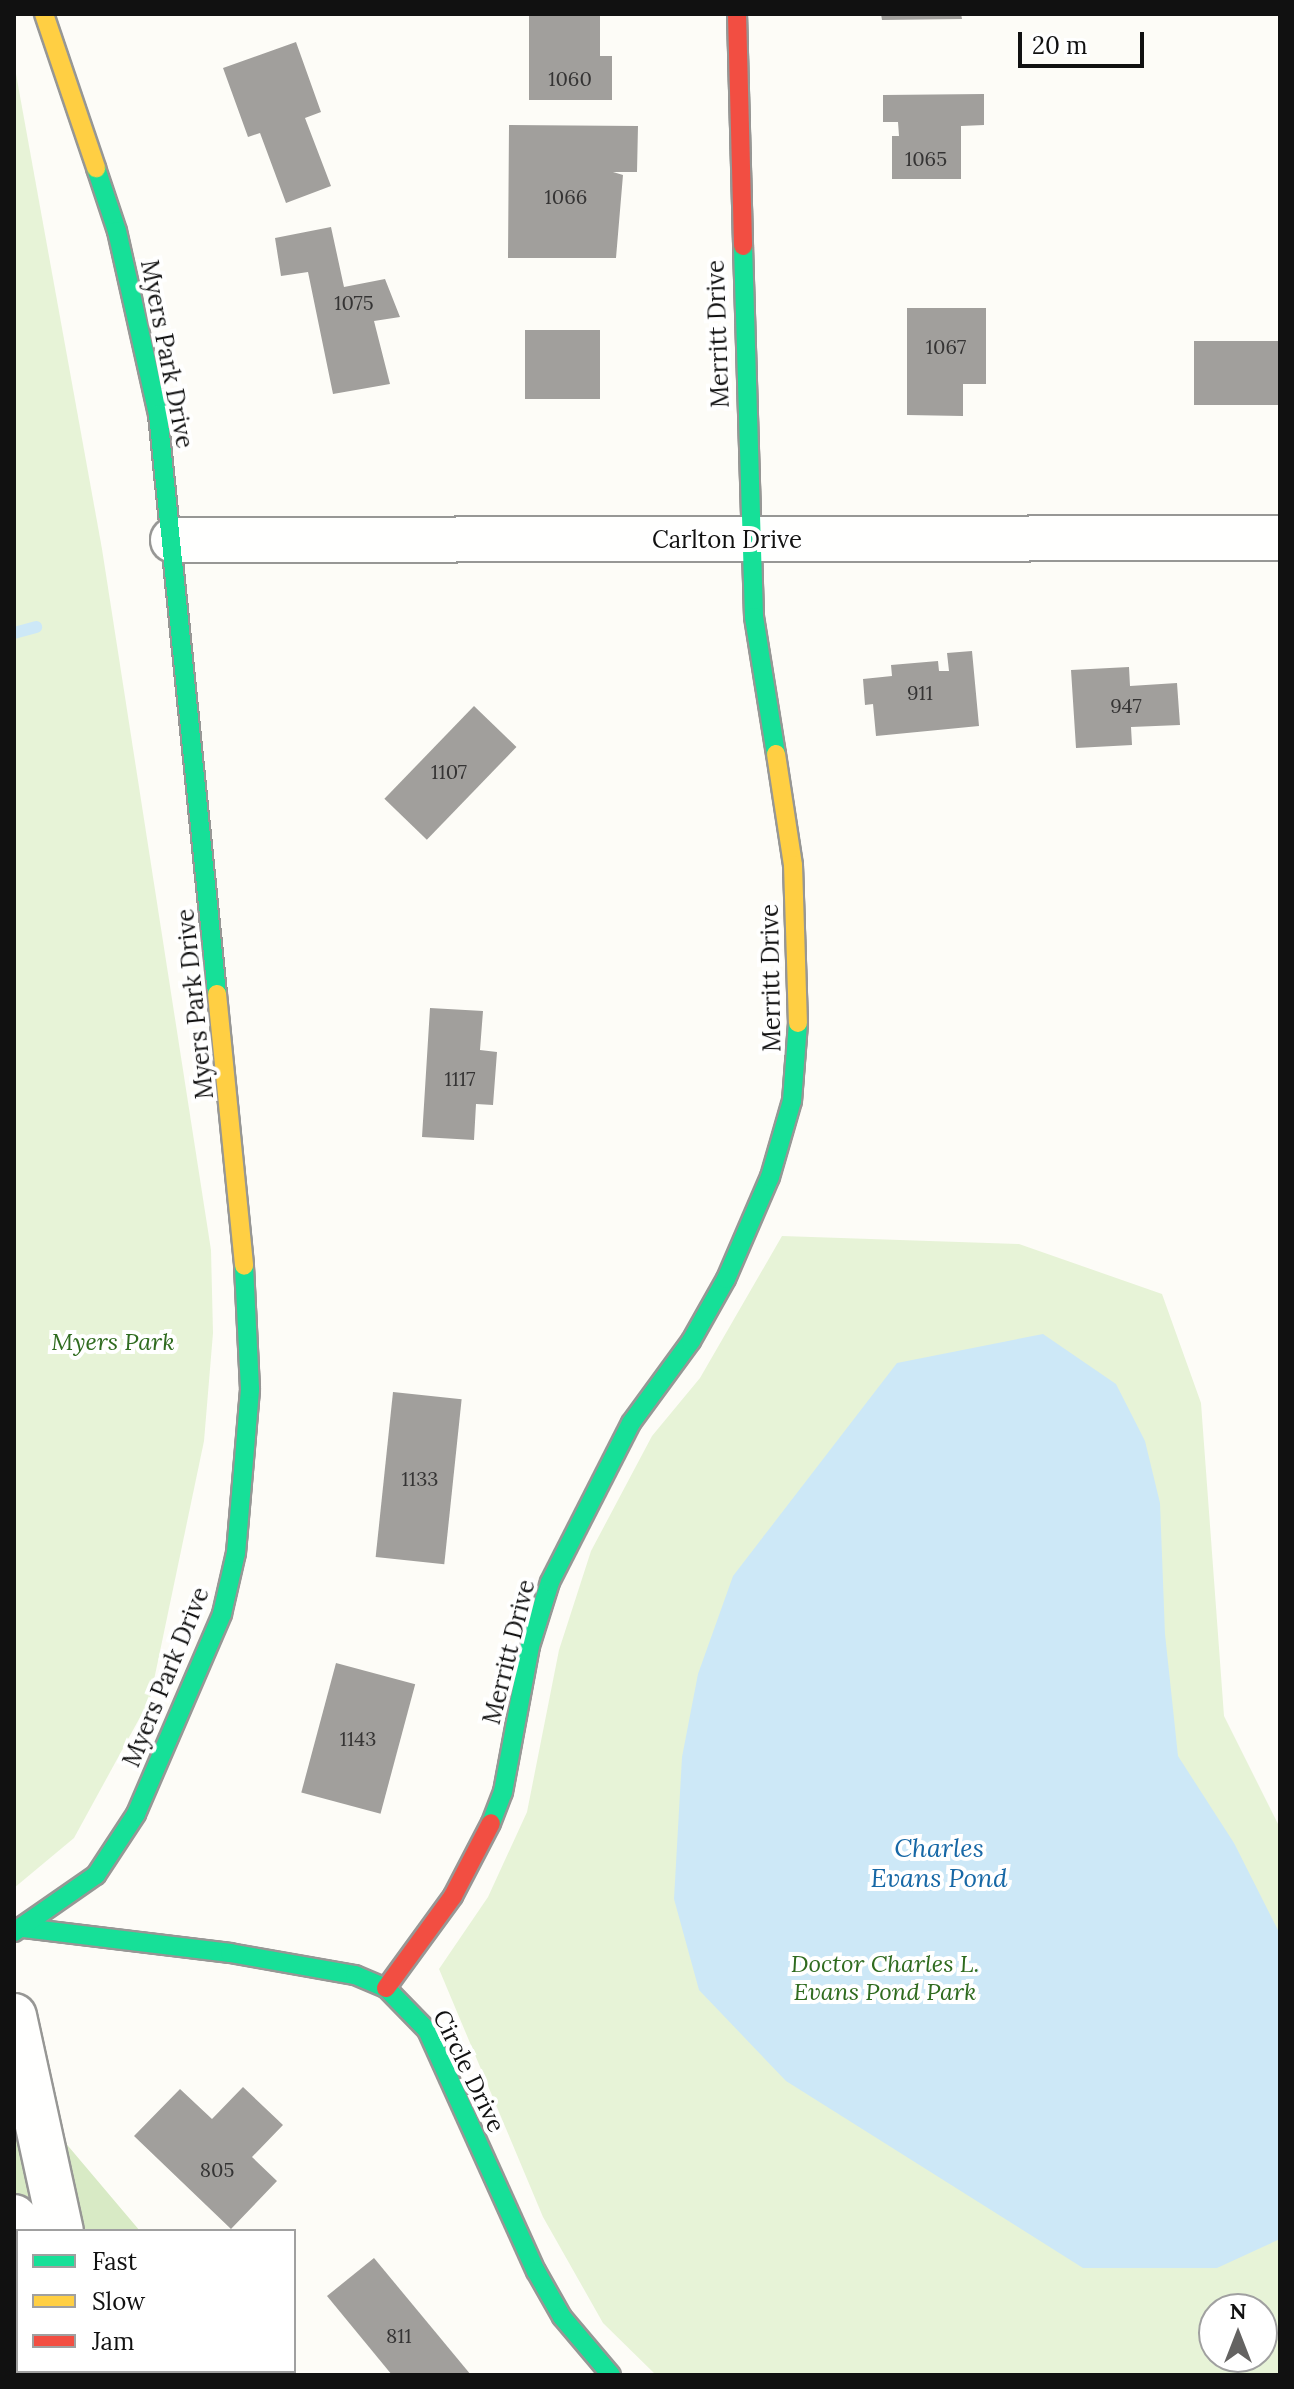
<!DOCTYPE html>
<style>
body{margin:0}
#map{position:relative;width:1294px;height:2389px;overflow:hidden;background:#fdfcf7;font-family:Lora,serif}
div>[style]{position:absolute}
.green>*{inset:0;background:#e7f3d7}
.forest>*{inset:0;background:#d8eac5}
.water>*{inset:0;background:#cde8f7}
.stream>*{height:12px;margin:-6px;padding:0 6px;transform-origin:6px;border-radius:6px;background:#cde8f7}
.building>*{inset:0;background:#a19f9c;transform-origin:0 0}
.roads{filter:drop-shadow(2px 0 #979795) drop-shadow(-2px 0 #979795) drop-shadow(0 2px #979795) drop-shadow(0 -2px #979795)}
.street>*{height:44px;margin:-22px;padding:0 22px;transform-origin:22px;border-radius:22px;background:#fffffe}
.fast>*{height:18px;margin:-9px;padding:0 9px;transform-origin:9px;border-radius:9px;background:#16e098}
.slow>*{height:18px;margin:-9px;padding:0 9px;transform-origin:9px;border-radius:9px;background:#ffcf43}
.jam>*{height:18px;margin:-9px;padding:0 9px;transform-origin:9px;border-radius:9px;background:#f24e42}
span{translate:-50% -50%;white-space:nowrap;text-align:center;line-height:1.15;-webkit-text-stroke:8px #fff;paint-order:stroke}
.number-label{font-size:20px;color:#353434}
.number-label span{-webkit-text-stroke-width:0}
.street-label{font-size:24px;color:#111}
.park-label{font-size:24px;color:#2f6b1f;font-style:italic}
.water-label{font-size:26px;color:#1768a6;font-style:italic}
.frame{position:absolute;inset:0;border:16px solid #111;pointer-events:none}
.legend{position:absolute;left:16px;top:2229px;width:280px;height:144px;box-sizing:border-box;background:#fff;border:2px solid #a0a0a0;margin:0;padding:10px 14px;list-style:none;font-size:24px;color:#111}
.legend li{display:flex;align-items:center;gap:16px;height:40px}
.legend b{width:40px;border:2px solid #a0a0a0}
.north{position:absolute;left:1198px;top:2293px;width:80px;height:80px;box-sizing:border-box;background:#fff;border:2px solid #a0a0a0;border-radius:50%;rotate:0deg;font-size:22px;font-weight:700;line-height:32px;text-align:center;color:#111}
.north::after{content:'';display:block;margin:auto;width:28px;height:36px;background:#646362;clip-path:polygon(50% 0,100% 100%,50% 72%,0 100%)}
.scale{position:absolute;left:1018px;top:32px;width:126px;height:36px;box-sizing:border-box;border:4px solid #111;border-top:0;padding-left:10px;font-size:24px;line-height:28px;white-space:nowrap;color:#111;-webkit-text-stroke:6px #fff;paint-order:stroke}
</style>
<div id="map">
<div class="green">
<div style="clip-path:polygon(14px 63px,102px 549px,211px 1250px,213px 1333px,204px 1441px,150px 1699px,74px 1838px,14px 1888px)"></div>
<div style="clip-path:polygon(evenodd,782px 1236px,1019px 1244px,1162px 1294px,1201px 1403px,1224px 1716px,1280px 1828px,1280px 2375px,656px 2375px,603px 2323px,543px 2217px,439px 1969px,488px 1897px,527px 1812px,559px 1650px,591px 1551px,652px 1436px,700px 1378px,782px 1236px,1214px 2309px,1262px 2309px,1262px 2357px,1214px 2357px,1214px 2309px)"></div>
</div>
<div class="forest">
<div style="clip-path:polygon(14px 2082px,140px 2231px,18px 2231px,18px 2371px,290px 2375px,14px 2375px)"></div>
</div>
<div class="water">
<div style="clip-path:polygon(1043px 1334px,1116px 1384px,1145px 1441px,1160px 1503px,1165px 1634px,1178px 1756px,1234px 1843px,1280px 1934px,1280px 2239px,1217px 2268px,1083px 2268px,786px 2081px,699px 1990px,674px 1899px,682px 1757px,698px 1674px,733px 1576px,897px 1363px)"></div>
</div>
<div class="stream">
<div style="left:14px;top:633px;width:23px;rotate:-15deg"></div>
</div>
<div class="building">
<div style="clip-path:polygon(529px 14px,600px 14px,600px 56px,612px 56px,612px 100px,529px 100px)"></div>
<div style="clip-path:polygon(881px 14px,961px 14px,962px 19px,882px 20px)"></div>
<div style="clip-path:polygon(296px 42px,321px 112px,305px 118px,331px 186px,286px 203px,260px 133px,248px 137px,223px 68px)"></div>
<div style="clip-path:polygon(984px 94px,984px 125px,961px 126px,961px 179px,892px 179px,892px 136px,899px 136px,898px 122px,883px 122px,883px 95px)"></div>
<div style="clip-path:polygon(509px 125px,638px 126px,637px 172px,613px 172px,623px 175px,616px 258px,508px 258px)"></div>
<div style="clip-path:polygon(331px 227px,344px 287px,385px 279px,400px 317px,374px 321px,390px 384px,333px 394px,308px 272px,281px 276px,275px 238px)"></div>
<div style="clip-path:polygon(907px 308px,986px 308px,986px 384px,963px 384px,963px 416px,907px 415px)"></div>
<div style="left:525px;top:330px;width:75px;height:69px"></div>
<div style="left:1194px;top:341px;width:86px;height:64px"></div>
<div style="clip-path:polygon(972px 651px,979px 726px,876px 736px,873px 704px,865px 705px,863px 679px,892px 676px,891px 665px,938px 661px,939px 671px,949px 671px,947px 653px)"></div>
<div style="clip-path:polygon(1129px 667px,1130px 686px,1177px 683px,1180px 725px,1131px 727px,1132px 745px,1076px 748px,1071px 670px)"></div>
<div style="left:474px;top:706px;width:59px;height:129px;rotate:44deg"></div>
<div style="clip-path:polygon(430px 1008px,483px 1011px,480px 1050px,497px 1052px,493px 1105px,476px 1104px,474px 1140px,422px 1137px)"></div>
<div style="left:393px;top:1392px;width:69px;height:166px;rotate:6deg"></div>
<div style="left:336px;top:1663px;width:82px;height:134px;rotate:15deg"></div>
<div style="clip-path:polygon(243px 2087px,283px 2125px,252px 2157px,277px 2181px,231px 2229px,134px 2136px,180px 2089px,212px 2119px)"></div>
<div style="clip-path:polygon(374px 2258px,471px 2375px,392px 2375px,327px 2296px)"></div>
</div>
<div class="roads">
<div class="street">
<div style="left:173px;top:540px;width:1107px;rotate:-0.1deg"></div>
<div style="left:14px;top:2016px;width:220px;rotate:77.7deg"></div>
<div style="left:14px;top:2217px;width:20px;rotate:45deg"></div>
<div style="left:146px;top:2371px;width:5px;rotate:53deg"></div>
</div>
<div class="fast">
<div style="left:96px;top:168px;width:66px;rotate:71.6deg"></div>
<div style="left:117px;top:231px;width:188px;rotate:77.4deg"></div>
<div style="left:158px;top:414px;width:583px;rotate:84.19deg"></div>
<div style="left:743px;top:246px;width:371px;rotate:88.3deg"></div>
<div style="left:754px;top:617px;width:139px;rotate:80.9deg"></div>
<div style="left:491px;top:1823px;width:33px;rotate:-69deg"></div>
<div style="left:503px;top:1792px;width:148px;rotate:-79.5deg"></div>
<div style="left:530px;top:1646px;width:67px;rotate:-72.6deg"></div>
<div style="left:550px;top:1582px;width:178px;rotate:-63deg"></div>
<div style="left:631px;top:1423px;width:102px;rotate:-53.8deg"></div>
<div style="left:691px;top:1341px;width:71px;rotate:-60.6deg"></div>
<div style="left:726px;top:1279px;width:111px;rotate:-66.7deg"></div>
<div style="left:770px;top:1177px;width:79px;rotate:-73.9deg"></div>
<div style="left:792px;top:1101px;width:78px;rotate:-85.6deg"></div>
<div style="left:24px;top:1928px;width:208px;rotate:6.9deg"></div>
<div style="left:230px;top:1953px;width:127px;rotate:10deg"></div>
<div style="left:355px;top:1975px;width:34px;rotate:23deg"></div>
<div style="left:386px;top:1988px;width:59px;rotate:45.7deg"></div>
<div style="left:427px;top:2030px;width:265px;rotate:65.7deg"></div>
<div style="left:536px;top:2271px;width:53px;rotate:60.5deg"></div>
<div style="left:562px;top:2317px;width:76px;rotate:49.8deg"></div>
<div style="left:14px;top:1932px;width:100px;rotate:-34.8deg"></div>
<div style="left:96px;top:1875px;width:73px;rotate:-56.7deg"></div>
<div style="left:136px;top:1814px;width:218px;rotate:-66.7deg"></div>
<div style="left:222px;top:1614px;width:63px;rotate:-77.1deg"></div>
<div style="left:236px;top:1553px;width:165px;rotate:-85.1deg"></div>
<div style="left:250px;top:1389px;width:123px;rotate:-92.8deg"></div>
</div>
<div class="slow">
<div style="left:44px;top:14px;width:163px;rotate:71.3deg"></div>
<div style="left:776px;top:754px;width:112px;rotate:81.3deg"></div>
<div style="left:793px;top:865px;width:158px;rotate:88.2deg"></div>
<div style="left:217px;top:994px;width:273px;rotate:84.3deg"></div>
</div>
<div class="jam">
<div style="left:737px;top:14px;width:232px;rotate:88.5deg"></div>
<div style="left:386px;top:1988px;width:114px;rotate:-53.9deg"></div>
<div style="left:453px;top:1896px;width:82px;rotate:-62.5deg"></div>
</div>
</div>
<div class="number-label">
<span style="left:570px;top:78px">1060</span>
<span style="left:926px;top:158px">1065</span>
<span style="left:566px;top:196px">1066</span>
<span style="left:354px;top:302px">1075</span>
<span style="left:946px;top:346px">1067</span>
<span style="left:920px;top:692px">911</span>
<span style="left:1126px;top:705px">947</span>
<span style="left:449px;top:771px">1107</span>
<span style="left:460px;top:1078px">1117</span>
<span style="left:420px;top:1478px">1133</span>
<span style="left:358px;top:1738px">1143</span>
<span style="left:217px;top:2169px">805</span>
<span style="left:399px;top:2335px">811</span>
</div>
<div class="street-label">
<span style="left:718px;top:334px;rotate:-92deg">Merritt Drive</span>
<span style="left:167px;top:354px;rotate:79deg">Myers Park Drive</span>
<span style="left:727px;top:540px">Carlton Drive</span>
<span style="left:771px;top:978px;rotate:-91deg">Merritt Drive</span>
<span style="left:195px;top:1004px;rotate:-96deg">Myers Park Drive</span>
<span style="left:509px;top:1652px;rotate:-76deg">Merritt Drive</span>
<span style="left:166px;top:1677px;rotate:-68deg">Myers Park Drive</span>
<span style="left:469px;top:2071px;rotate:64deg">Circle Drive</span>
</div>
<div class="park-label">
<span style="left:113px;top:1342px">Myers Park</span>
<span style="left:885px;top:1978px">Doctor Charles L.<br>Evans Pond Park</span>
</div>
<div class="water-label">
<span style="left:939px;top:1863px">Charles<br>Evans Pond</span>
</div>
<div class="frame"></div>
<ul class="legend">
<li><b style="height:10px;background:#16e098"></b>Fast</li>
<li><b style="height:10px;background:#ffcf43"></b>Slow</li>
<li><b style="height:10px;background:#f24e42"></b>Jam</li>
</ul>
<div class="north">N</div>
<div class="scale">20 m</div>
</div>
